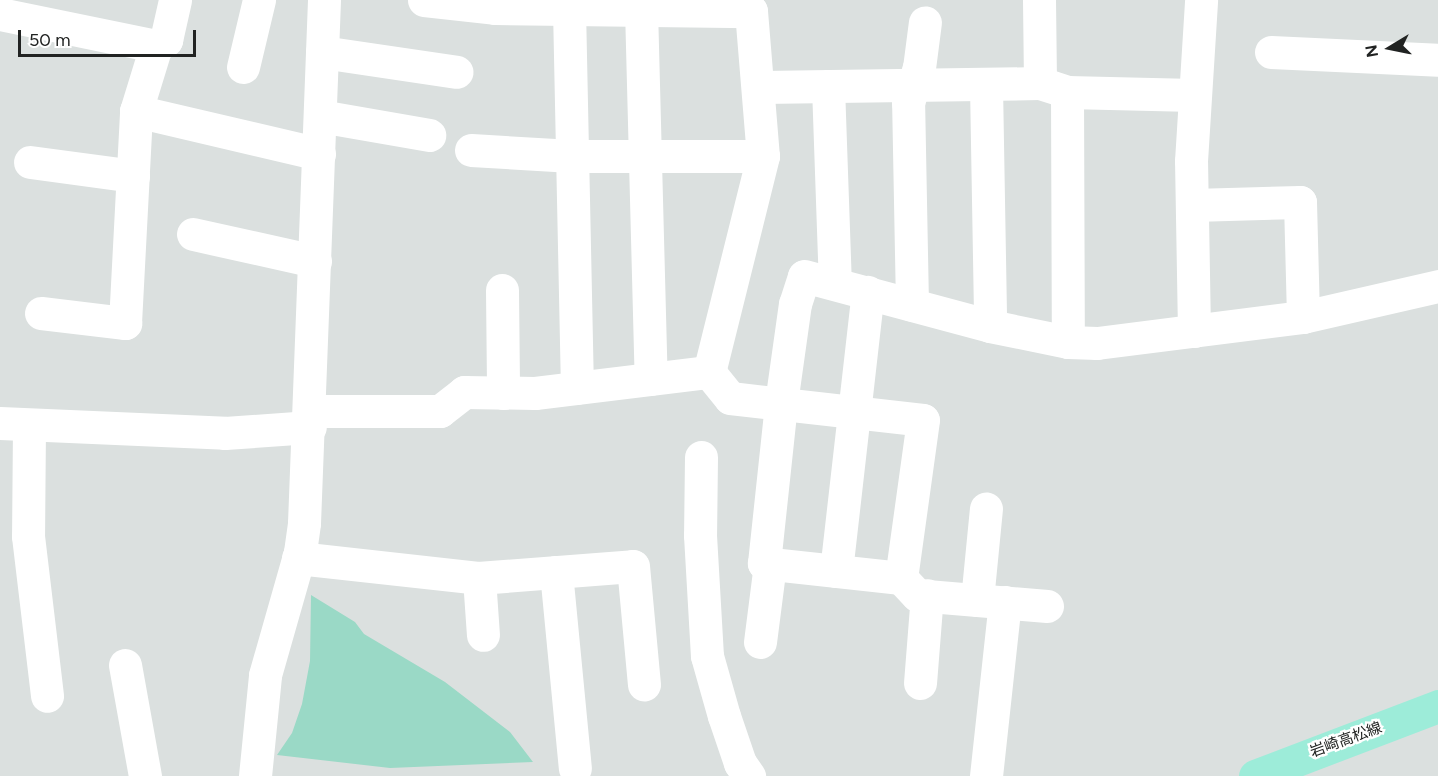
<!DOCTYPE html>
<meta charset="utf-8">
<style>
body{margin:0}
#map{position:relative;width:1438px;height:776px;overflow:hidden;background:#dbe0df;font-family:Figtree,"Noto Sans JP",sans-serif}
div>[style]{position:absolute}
.green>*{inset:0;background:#9ad9c6}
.minor>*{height:33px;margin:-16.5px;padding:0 16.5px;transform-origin:16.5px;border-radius:16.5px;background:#fff}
.major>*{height:33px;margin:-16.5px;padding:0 16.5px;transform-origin:16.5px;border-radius:16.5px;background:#9decd9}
span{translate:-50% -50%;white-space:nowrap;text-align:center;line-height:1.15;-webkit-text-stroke:4.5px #fff;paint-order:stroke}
.street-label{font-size:15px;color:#212322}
.north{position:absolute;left:1360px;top:18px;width:60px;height:60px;-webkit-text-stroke:4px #fff;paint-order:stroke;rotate:260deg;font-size:16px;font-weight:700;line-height:24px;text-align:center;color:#212322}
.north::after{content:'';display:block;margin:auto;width:21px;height:27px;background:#212322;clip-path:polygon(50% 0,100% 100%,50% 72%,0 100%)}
.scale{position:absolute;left:18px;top:30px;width:178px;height:27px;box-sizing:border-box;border:3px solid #212322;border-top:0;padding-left:8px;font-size:18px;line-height:21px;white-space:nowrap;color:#212322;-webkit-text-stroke:4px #fff;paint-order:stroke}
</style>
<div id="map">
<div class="green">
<div style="clip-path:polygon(311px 595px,355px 622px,364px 634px,445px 682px,510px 732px,533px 762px,390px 768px,277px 755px,292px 733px,302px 704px,310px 661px)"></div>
</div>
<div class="minor">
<div style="left:424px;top:0;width:71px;rotate:6.4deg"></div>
<div style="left:495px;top:8px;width:256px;rotate:0.7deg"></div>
<div style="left:751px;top:11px;width:145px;rotate:85.3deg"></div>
<div style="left:763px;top:156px;width:223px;rotate:104deg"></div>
<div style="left:1039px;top:0;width:83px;rotate:89.3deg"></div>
<div style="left:569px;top:8px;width:380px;rotate:88.8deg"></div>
<div style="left:641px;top:8px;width:371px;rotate:88.5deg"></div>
<div style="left:0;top:14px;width:159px;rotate:11.6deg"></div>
<div style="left:156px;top:46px;width:12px;rotate:-31deg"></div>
<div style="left:166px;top:40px;width:41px;rotate:-77.3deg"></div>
<div style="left:322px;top:52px;width:136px;rotate:8.4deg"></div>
<div style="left:1271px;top:52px;width:167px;rotate:2.7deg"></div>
<div style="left:243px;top:67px;width:69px;rotate:-76.6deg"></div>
<div style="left:986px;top:85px;width:241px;rotate:89deg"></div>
<div style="left:828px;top:86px;width:197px;rotate:88deg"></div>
<div style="left:758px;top:87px;width:282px;rotate:-0.8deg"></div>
<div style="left:1040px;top:83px;width:28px;rotate:18deg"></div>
<div style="left:1067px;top:92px;width:127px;rotate:1.4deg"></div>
<div style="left:1067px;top:92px;width:250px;rotate:89.8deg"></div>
<div style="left:136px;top:111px;width:188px;rotate:13.2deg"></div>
<div style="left:320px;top:116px;width:111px;rotate:9.9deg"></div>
<div style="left:471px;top:150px;width:101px;rotate:3.4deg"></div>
<div style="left:572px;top:156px;width:191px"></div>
<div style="left:30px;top:162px;width:104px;rotate:7.7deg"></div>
<div style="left:1193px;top:205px;width:107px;rotate:-1.6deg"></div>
<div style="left:1300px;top:202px;width:115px;rotate:88.5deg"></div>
<div style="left:193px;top:234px;width:125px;rotate:12.5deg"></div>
<div style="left:502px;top:290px;width:103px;rotate:89.4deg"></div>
<div style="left:912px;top:305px;width:202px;rotate:-91.1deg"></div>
<div style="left:908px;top:103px;width:37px;rotate:-73deg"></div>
<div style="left:919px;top:68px;width:46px;rotate:-82.6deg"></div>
<div style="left:41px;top:313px;width:85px;rotate:6.8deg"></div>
<div style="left:125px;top:323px;width:212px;rotate:-87deg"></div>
<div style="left:136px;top:111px;width:68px;rotate:-72.9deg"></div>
<div style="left:1194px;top:331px;width:170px;rotate:-91deg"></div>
<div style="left:1191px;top:161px;width:161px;rotate:-86.4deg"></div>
<div style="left:709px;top:372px;width:33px;rotate:51deg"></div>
<div style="left:730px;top:398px;width:194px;rotate:6.5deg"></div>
<div style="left:923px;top:420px;width:160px;rotate:97.9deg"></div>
<div style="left:310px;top:411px;width:130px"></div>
<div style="left:440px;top:411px;width:31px;rotate:-38deg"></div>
<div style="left:464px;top:392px;width:71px;rotate:0.8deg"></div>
<div style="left:535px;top:393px;width:175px;rotate:-6.9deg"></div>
<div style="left:0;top:423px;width:225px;rotate:2.5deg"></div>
<div style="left:225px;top:433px;width:85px;rotate:-4deg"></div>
<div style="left:29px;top:426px;width:110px;rotate:90.5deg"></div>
<div style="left:28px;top:536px;width:161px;rotate:83.2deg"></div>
<div style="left:701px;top:457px;width:78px;rotate:90.7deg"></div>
<div style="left:700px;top:535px;width:121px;rotate:86.7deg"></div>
<div style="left:707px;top:656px;width:62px;rotate:74.2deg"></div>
<div style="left:724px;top:716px;width:50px;rotate:71.2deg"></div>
<div style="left:740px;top:763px;width:16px;rotate:55deg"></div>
<div style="left:298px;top:558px;width:181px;rotate:6.3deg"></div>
<div style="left:478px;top:578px;width:155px;rotate:-4.4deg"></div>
<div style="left:633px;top:566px;width:119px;rotate:84.7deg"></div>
<div style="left:836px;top:571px;width:281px;rotate:-83.5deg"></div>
<div style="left:556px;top:572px;width:197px;rotate:84.5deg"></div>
<div style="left:479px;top:578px;width:57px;rotate:86deg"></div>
<div style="left:977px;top:600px;width:92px;rotate:-84.4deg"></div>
<div style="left:1047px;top:606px;width:130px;rotate:-175.2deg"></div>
<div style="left:917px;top:595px;width:23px;rotate:-133deg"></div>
<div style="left:901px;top:578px;width:138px;rotate:-173.8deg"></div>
<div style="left:764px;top:563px;width:161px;rotate:-83.9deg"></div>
<div style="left:781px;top:403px;width:100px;rotate:-82deg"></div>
<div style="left:795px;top:304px;width:29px;rotate:-72deg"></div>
<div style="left:804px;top:276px;width:193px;rotate:15deg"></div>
<div style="left:990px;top:326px;width:80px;rotate:11.6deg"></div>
<div style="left:1068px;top:342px;width:29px;rotate:2deg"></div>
<div style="left:1097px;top:343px;width:208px;rotate:-7.2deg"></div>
<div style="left:1303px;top:317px;width:139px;rotate:-12.9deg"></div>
<div style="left:760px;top:642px;width:79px;rotate:-82.7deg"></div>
<div style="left:125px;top:665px;width:113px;rotate:79.8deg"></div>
<div style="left:920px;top:683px;width:88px;rotate:-85.5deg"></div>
<div style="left:255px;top:776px;width:101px;rotate:-84.3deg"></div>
<div style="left:265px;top:675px;width:128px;rotate:-74.1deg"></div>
<div style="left:300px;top:552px;width:29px;rotate:-82deg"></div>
<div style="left:304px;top:523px;width:523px;rotate:-87.81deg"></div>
<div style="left:986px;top:776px;width:175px;rotate:-83.8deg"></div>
</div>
<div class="major">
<div style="left:1255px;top:776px;width:196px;rotate:-20.9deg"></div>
</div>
<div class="street-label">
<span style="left:1346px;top:740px;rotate:-20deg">岩崎高松線</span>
</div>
<div class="north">N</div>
<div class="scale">50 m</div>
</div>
